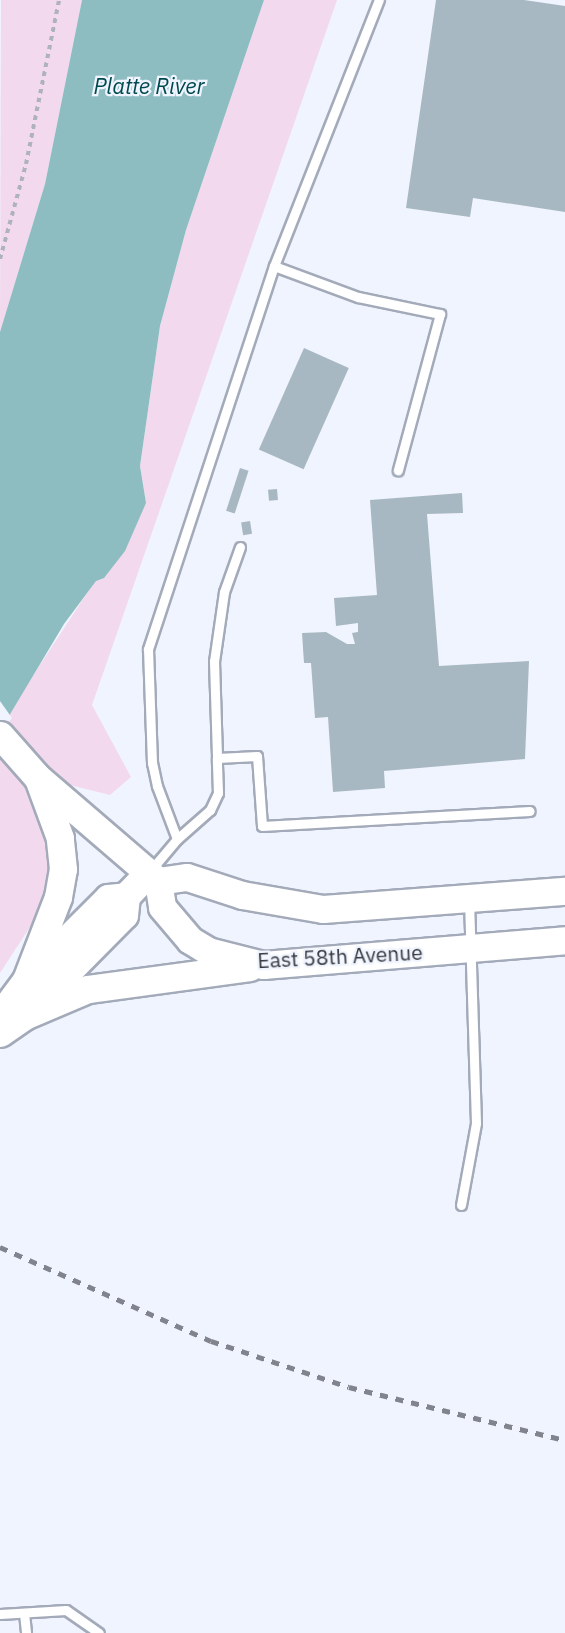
<!DOCTYPE html>
<style>
body{margin:0}
#map{position:relative;width:565px;height:1633px;overflow:hidden;background:#f0f4fe;font-family:"IBM Plex Sans",sans-serif}
div>[style]{position:absolute}
.green>*{inset:0;background:#f2d9ee}
.water>*{inset:0;background:#8dbdc1}
.pier>*{inset:0;background:#f0f4fe}
.building>*{inset:0;background:#a8b8c2;transform-origin:0 0}
.path>*{height:4px;margin-top:-2px;transform-origin:0;background:repeating-linear-gradient(90deg,#aeb2bb 0 4.5px,transparent 0 9px)}
.roads{filter:drop-shadow(2px 0 #a3aab9) drop-shadow(-2px 0 #a3aab9) drop-shadow(0 2px #a3aab9) drop-shadow(0 -2px #a3aab9)}
.service>*{height:9px;margin:-4.5px;padding:0 4.5px;transform-origin:4.5px;border-radius:4.5px;background:#fff}
.secondary>*{height:27px;margin:-13.5px;padding:0 13.5px;transform-origin:13.5px;border-radius:13.5px;background:#fff}
.rail>*{height:4.5px;margin-top:-2.25px;transform-origin:0;background:repeating-linear-gradient(90deg,#81848c 0 8px,transparent 0 16px)}
span{translate:-50% -50%;white-space:nowrap;text-align:center;line-height:1.15;-webkit-text-stroke:4.5px #f0f4fe;paint-order:stroke}
.street-label{font-size:21px;color:#36393f}
.water-label{font-size:22px;color:#004a4f;font-style:italic}
</style>
<div id="map">
<div class="green">
<div style="clip-path:polygon(1px 0,82px 0,45px 184px,0 332px)"></div>
<div style="clip-path:polygon(264px 0,337px 0,92px 705px,131px 777px,110px 795px,38px 777px,52px 871px,41px 910px,0 973px,0 726px,146px 503px,140px 466px,160px 326px,186px 230px)"></div>
</div>
<div class="water">
<div style="clip-path:polygon(82px 0,264px 0,186px 230px,160px 326px,140px 466px,146px 503px,125px 551px,104px 578px,96px 581px,64px 624px,0 731px,0 332px,45px 184px)"></div>
</div>
<div class="pier">
<div style="clip-path:polygon(0 701px,12px 718px,0 734px)"></div>
</div>
<div class="building">
<div style="clip-path:polygon(436px 0,524px 0,565px 6px,565px 212px,473px 198px,470px 217px,406px 208px)"></div>
<div style="left:304px;top:348px;width:49px;height:111px;rotate:24deg"></div>
<div style="left:240px;top:468px;width:9px;height:45px;rotate:18deg"></div>
<div style="left:277px;top:489px;width:11px;height:9px;rotate:85deg"></div>
<div style="clip-path:polygon(462px 493px,463px 513px,427px 514px,439px 666px,529px 661px,525px 759px,384px 771px,385px 788px,333px 792px,328px 717px,315px 718px,311px 663px,304px 663px,302px 633px,326px 632px,347px 644px,355px 644px,352px 633px,358px 632px,358px 623px,336px 626px,334px 598px,377px 595px,370px 500px)"></div>
<div style="left:250px;top:521px;width:13px;height:9px;rotate:81deg"></div>
</div>
<div class="path">
<div style="left:0;top:259px;width:98px;rotate:-74.7deg"></div>
<div style="left:26px;top:164px;width:167px;rotate:-78.6deg"></div>
</div>
<div class="roads">
<div class="service">
<div style="left:274px;top:266px;width:286px;rotate:-68.5deg"></div>
<div style="left:240px;top:547px;width:48px;rotate:109.6deg"></div>
<div style="left:224px;top:592px;width:70px;rotate:98.2deg"></div>
<div style="left:214px;top:661px;width:97px;rotate:88.2deg"></div>
<div style="left:217px;top:758px;width:40px;rotate:-2.9deg"></div>
<div style="left:257px;top:756px;width:70px;rotate:85.9deg"></div>
<div style="left:262px;top:826px;width:268px;rotate:-3.2deg"></div>
<div style="left:177px;top:839px;width:44px;rotate:-41.3deg"></div>
<div style="left:210px;top:810px;width:19px;rotate:-65deg"></div>
<div style="left:218px;top:793px;width:35px;rotate:-92deg"></div>
<div style="left:150px;top:871px;width:42px;rotate:-49.8deg"></div>
<div style="left:177px;top:839px;width:57px;rotate:-110.7deg"></div>
<div style="left:157px;top:786px;width:24px;rotate:-102deg"></div>
<div style="left:152px;top:763px;width:114px;rotate:-92deg"></div>
<div style="left:148px;top:649px;width:403px;rotate:-71.8deg"></div>
<div style="left:274px;top:266px;width:90px;rotate:20.3deg"></div>
<div style="left:358px;top:297px;width:84px;rotate:11.7deg"></div>
<div style="left:440px;top:314px;width:162px;rotate:105.1deg"></div>
<div style="left:461px;top:1205px;width:83px;rotate:-79.6deg"></div>
<div style="left:476px;top:1123px;width:221px;rotate:-91.8deg"></div>
<div style="left:24px;top:1613px;width:20px;rotate:84deg"></div>
<div style="left:0;top:1614px;width:66px;rotate:-3.5deg"></div>
<div style="left:66px;top:1610px;width:40px;rotate:34.9deg"></div>
</div>
<div class="secondary">
<div style="left:0;top:735px;width:56px;rotate:48.6deg"></div>
<div style="left:37px;top:777px;width:160px;rotate:40.7deg"></div>
<div style="left:158px;top:881px;width:26px;rotate:81deg"></div>
<div style="left:162px;top:907px;width:43px;rotate:49.7deg"></div>
<div style="left:190px;top:940px;width:21px;rotate:31deg"></div>
<div style="left:208px;top:951px;width:57px;rotate:14.3deg"></div>
<div style="left:263px;top:965px;width:303px;rotate:-4.7deg"></div>
<div style="left:158px;top:881px;width:29px;rotate:-8deg"></div>
<div style="left:187px;top:877px;width:58px;rotate:18.1deg"></div>
<div style="left:242px;top:895px;width:82px;rotate:9.8deg"></div>
<div style="left:323px;top:909px;width:243px;rotate:-4.3deg"></div>
<div style="left:26px;top:980px;width:89px;rotate:-68.9deg"></div>
<div style="left:58px;top:897px;width:28px;rotate:-80deg"></div>
<div style="left:63px;top:869px;width:31px;rotate:-96deg"></div>
<div style="left:60px;top:838px;width:61px;rotate:-110.2deg"></div>
<div style="left:0;top:1015px;width:44px;rotate:-53.4deg"></div>
<div style="left:26px;top:980px;width:116px;rotate:-45deg"></div>
<div style="left:108px;top:898px;width:18px;rotate:-6deg"></div>
<div style="left:24px;top:1016px;width:69px;rotate:-22.9deg"></div>
<div style="left:88px;top:989px;width:163px;rotate:-7.7deg"></div>
<div style="left:0;top:1033px;width:29px;rotate:-35deg"></div>
<div style="left:24px;top:1016px;width:142px;rotate:-45.3deg"></div>
<div style="left:124px;top:915px;width:19px;rotate:-84deg"></div>
<div style="left:126px;top:896px;width:32px;rotate:-46deg"></div>
</div>
</div>
<div class="rail">
<div style="left:0;top:1247px;width:231px;rotate:24deg"></div>
<div style="left:211px;top:1341px;width:145px;rotate:18.4deg"></div>
<div style="left:349px;top:1387px;width:222px;rotate:13.8deg"></div>
</div>
<div class="street-label">
<span style="left:340px;top:956px;rotate:-3deg">East 58th Avenue</span>
</div>
<div class="water-label">
<span style="left:149px;top:86px">Platte River</span>
</div>
</div>
